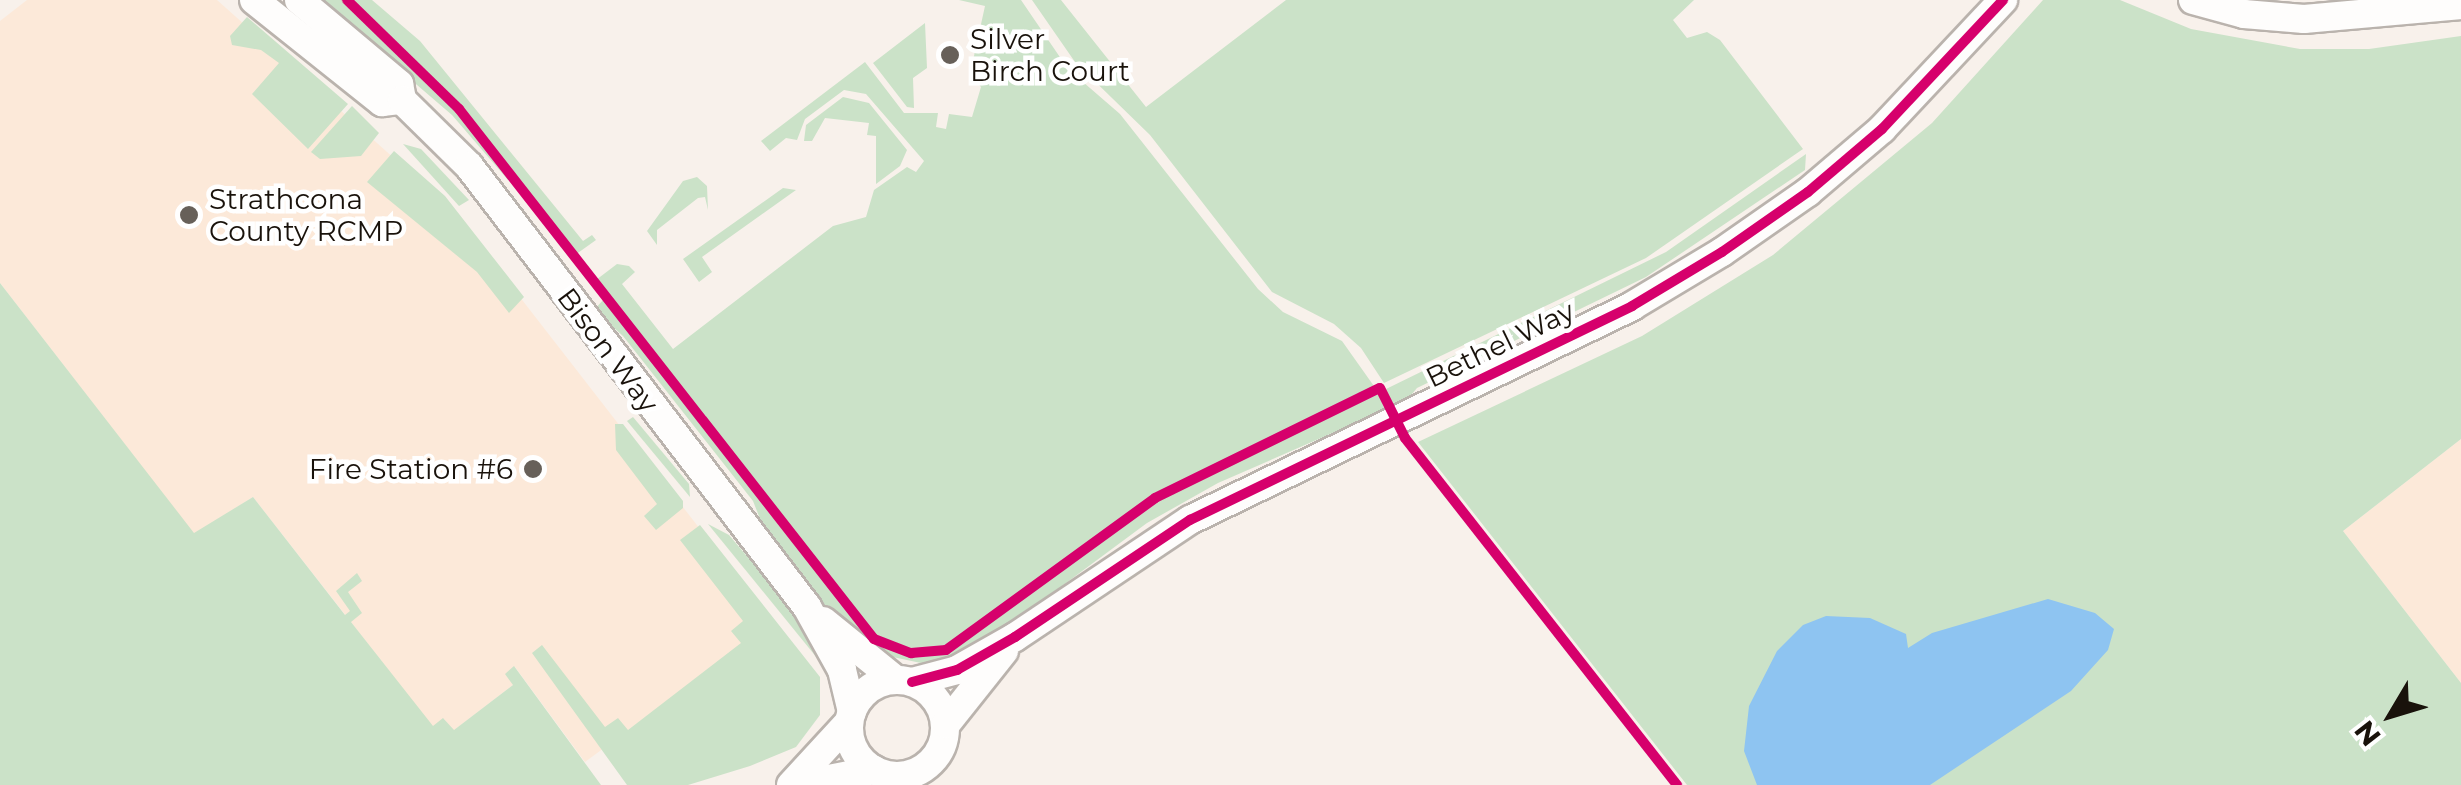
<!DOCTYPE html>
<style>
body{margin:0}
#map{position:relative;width:2461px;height:785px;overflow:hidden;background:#f8f1eb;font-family:Montserrat,sans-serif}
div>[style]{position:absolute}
.built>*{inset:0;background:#fce9d9}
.green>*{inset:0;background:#cbe2c8}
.water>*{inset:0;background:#8ec4f1}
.roads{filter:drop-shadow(2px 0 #bab3ad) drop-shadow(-2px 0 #bab3ad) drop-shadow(0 2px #bab3ad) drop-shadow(0 -2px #bab3ad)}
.minor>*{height:28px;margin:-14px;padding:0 14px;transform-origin:14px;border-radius:14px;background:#fefdfc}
.minor>.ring{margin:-14px;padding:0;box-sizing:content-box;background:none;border:28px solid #fefdfc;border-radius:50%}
.cycleway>*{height:10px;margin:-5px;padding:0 5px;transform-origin:5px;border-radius:5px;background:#d6006c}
.dots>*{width:28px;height:28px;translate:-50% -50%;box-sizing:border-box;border:5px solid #fff;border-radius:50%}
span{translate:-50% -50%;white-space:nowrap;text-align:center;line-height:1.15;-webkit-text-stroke:9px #fff;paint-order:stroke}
.poi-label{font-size:28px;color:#19120b}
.left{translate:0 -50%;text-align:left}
.right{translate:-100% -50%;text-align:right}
.street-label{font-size:28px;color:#19120b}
.north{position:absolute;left:2341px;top:665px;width:100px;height:100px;-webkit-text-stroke:8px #fff;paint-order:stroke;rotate:232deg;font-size:28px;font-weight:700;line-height:40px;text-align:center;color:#19120b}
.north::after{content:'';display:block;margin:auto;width:35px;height:45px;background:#19120b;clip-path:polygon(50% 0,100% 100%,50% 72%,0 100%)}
</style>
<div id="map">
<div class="built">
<div style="clip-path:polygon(27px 0,217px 0,453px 211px,773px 623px,585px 762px,515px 667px,513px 685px,453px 731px,444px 719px,433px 727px,253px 497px,194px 534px,0 283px,0 21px)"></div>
<div style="clip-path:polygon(2461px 439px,2461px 683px,2343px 531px)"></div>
</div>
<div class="green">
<div style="clip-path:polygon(318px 0,342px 0,385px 37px,450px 104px,509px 179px,508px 180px,452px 115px)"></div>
<div style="clip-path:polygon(350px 0,372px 0,420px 41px,583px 241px,592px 235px,596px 240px,575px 255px,454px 100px)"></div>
<div style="clip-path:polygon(959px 0,1021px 0,1068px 69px,1120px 114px,1258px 289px,1283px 312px,1342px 341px,1376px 389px,1144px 503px,944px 649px,925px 651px,899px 648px,869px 632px,596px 280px,617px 264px,629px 266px,635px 272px,622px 284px,673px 349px,833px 226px,866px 217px,874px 190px,907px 167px,916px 172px,924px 161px,866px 94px,844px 90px,805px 119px,797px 140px,786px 138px,770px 151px,761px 141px,865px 62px,904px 113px,938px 113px,936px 127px,946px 129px,949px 114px,972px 117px,981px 87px,970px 74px,985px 6px)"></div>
<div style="clip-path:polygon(1032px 0,1061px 0,1146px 107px,1286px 0,1694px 0,1673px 20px,1687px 38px,1707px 32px,1720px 40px,1803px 149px,1646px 258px,1384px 383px,1361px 348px,1334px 324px,1272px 292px,1150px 135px,1075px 62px)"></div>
<div style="clip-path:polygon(2043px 0,2120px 0,2191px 29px,2300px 49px,2369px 49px,2461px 36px,2461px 439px,2343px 531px,2461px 683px,2461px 785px,1687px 785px,1418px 442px,1642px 336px,1773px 255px,1932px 123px)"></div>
<div style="clip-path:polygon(247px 17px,348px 104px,308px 149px,252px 94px,279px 63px,261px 50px,232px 45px,230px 36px)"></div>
<div style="clip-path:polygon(925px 23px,927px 68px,913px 78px,914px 108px,907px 107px,873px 63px)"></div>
<div style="clip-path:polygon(843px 97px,869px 103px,907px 150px,900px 166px,876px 184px,876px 136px,867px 135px,869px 123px,825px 118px,812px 141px,804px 141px,806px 125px)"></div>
<div style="clip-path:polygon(352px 106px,379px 133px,361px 156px,320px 159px,311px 152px)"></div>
<div style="clip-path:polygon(403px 144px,421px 149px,469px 200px,459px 206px)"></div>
<div style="clip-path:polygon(394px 151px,445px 196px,524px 297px,509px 313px,477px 272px,367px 182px)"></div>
<div style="clip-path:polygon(1806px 154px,1805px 170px,1646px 277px,1417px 388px,1407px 400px,1395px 405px,1390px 399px,1386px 389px,1666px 252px)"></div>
<div style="clip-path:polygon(697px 177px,707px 186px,708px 210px,705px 197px,698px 198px,657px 230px,657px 245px,647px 231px,683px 181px)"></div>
<div style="clip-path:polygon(783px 188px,796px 190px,702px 257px,712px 272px,699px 282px,683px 259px)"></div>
<div style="clip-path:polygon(0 283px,194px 533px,253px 497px,345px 615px,350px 611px,336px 591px,357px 573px,362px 581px,348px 592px,362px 613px,351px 622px,433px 726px,443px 718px,454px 730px,513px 685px,505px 674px,514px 666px,601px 785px,0 785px)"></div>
<div style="clip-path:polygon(604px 299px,865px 633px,865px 639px,822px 604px,766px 534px,753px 501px,623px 336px,594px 310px)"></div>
<div style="clip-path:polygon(1378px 392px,1385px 410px,1218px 483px,1147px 523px,977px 649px,921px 663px,888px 656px,872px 643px,910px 655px,949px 651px,1085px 547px,1171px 492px)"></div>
<div style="clip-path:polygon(633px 417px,689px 484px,690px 497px,627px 421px)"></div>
<div style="clip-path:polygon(615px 424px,623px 424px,683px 501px,683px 508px,656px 530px,644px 516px,657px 504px,616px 450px)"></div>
<div style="clip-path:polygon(708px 524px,729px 535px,809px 629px,826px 669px)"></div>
<div style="clip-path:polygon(700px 525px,820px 677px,820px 715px,796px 747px,750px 766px,688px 785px,627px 785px,532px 653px,542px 645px,605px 727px,618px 718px,628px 730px,741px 643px,731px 631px,743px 621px,680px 540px)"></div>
</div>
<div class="water">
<div style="clip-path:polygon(2048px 599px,2095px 613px,2114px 629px,2108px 650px,2071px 691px,1930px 785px,1757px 785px,1744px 751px,1749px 706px,1777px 651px,1803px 625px,1826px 616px,1870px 618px,1906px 634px,1908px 648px,1932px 633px)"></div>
</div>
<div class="roads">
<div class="minor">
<div style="left:254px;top:0;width:164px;rotate:38.6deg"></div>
<div style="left:382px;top:102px;width:20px;rotate:-6deg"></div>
<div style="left:299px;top:0;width:131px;rotate:40deg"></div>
<div style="left:399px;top:84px;width:16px;rotate:79deg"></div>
<div style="left:402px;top:100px;width:94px;rotate:44.6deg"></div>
<div style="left:469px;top:166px;width:556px;rotate:52.53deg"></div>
<div style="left:807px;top:607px;width:72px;rotate:60.9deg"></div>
<div style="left:842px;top:670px;width:43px;rotate:76.6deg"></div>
<div style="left:2193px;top:0;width:53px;rotate:15.4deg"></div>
<div style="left:2244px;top:14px;width:60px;rotate:4.8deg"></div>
<div style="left:2304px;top:19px;width:158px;rotate:-5.1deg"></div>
<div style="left:823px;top:621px;width:92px;rotate:38.9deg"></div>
<div class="ring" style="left:849px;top:680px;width:68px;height:68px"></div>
<div style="left:912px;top:682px;width:47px;rotate:-14.9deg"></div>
<div style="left:957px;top:670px;width:67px;rotate:-29.6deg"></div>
<div style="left:1015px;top:637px;width:211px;rotate:-33.8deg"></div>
<div style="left:1190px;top:520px;width:491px;rotate:-25.8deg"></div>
<div style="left:1632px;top:306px;width:105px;rotate:-31deg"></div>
<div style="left:1722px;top:252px;width:105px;rotate:-34.9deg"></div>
<div style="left:1808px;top:192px;width:97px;rotate:-40.4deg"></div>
<div style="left:1882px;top:129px;width:177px;rotate:-46.8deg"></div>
<div style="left:946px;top:724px;width:93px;rotate:-51.5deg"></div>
<div style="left:791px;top:785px;width:86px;rotate:-47.4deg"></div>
<div style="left:798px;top:785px;width:78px;rotate:-11deg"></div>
</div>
</div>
<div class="cycleway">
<div style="left:347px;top:0;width:156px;rotate:44.2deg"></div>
<div style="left:459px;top:109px;width:673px;rotate:51.94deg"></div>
<div style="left:874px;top:639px;width:40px;rotate:21deg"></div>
<div style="left:911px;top:653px;width:35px;rotate:-5deg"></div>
<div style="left:946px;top:650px;width:258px;rotate:-36deg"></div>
<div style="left:1155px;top:498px;width:250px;rotate:-26.1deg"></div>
<div style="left:1380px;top:388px;width:56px;rotate:63.4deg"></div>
<div style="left:1405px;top:438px;width:441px;rotate:51.9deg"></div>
<div style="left:912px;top:682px;width:47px;rotate:-14.9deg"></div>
<div style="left:957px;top:670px;width:67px;rotate:-29.6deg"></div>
<div style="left:1015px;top:637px;width:211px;rotate:-33.8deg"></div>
<div style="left:1190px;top:520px;width:491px;rotate:-25.8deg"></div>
<div style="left:1632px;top:306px;width:105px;rotate:-31deg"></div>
<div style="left:1722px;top:252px;width:105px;rotate:-34.9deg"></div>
<div style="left:1808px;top:192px;width:97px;rotate:-40.4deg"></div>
<div style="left:1882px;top:129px;width:177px;rotate:-46.8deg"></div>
</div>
<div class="dots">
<div style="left:950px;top:55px;background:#676059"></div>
<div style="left:189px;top:215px;background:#676059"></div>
<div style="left:533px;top:469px;background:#676059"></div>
</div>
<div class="poi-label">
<span class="left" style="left:970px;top:55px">Silver<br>Birch Court</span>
<span class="left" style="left:209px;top:215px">Strathcona<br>County RCMP</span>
<span class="right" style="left:513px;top:469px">Fire Station #6</span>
</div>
<div class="street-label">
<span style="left:1500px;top:344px;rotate:-26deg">Bethel Way</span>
<span style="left:608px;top:350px;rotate:53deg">Bison Way</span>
</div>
<div class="north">N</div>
</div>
